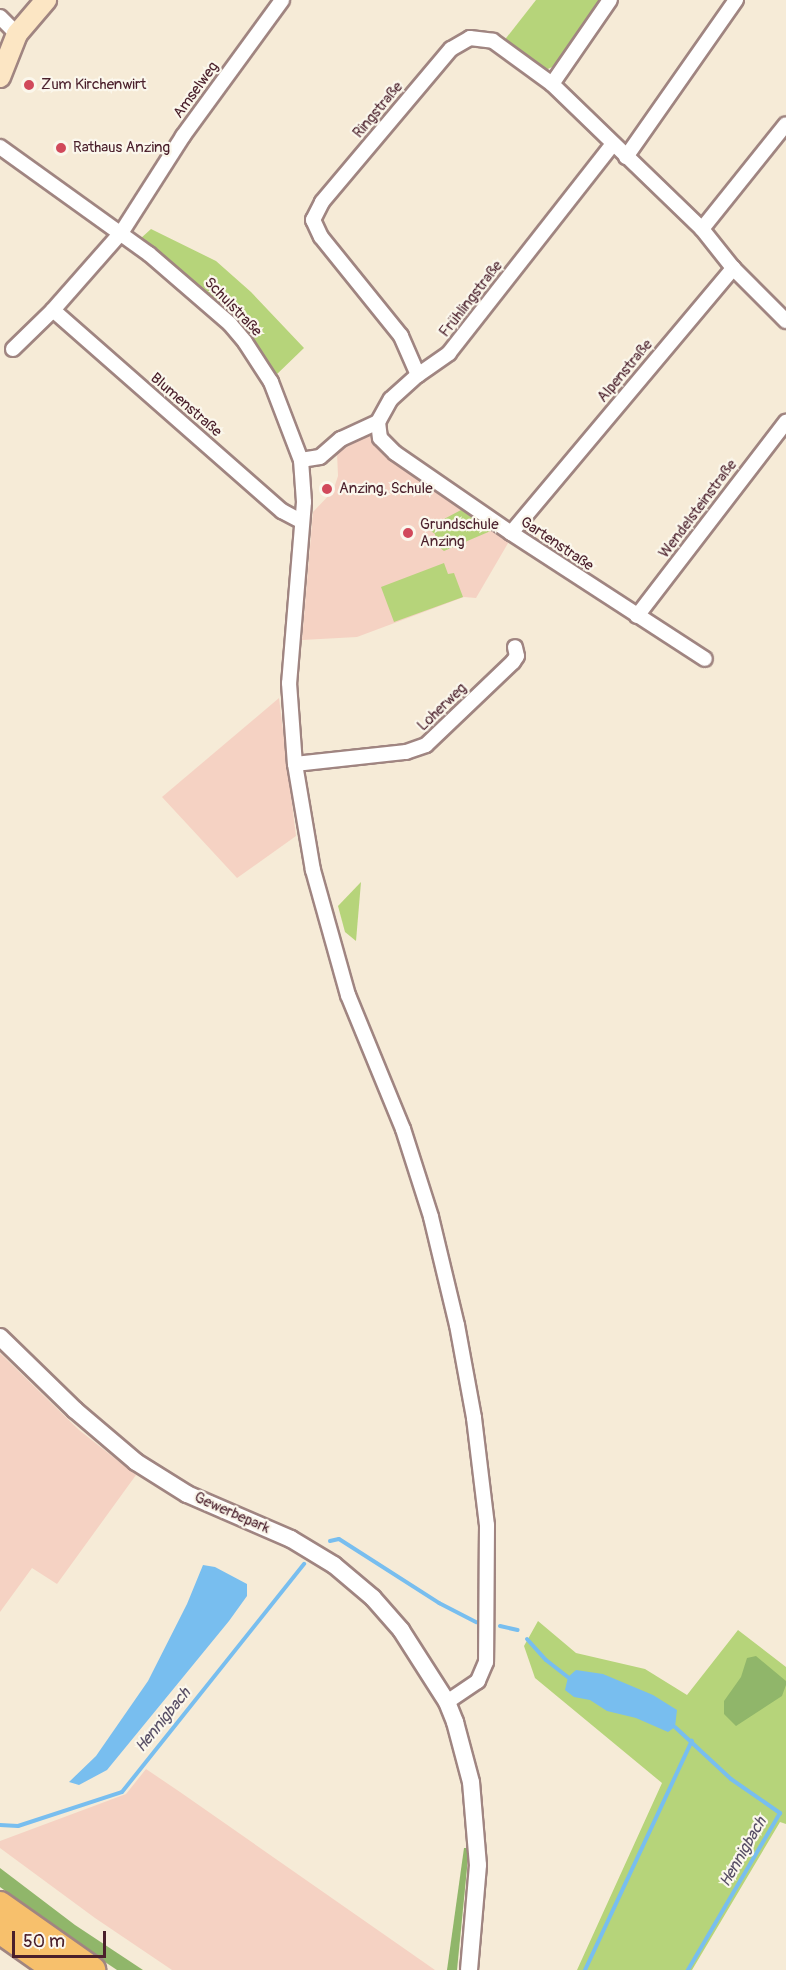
<!DOCTYPE html>
<meta charset="utf-8">
<style>
body{margin:0}
#map{position:relative;width:786px;height:1970px;overflow:hidden;background:#f6ebd7;font-family:Pangolin,sans-serif}
div>[style]{position:absolute}
.built>*{inset:0;background:#f5d2c3}
.green>*{inset:0;background:#b6d47a}
.forest>*{inset:0;background:#90b66a}
.water>*{inset:0;background:#78beef}
.stream>*{height:4px;margin:-2px;padding:0 2px;transform-origin:2px;border-radius:2px;background:#78beef}
.roads{filter:drop-shadow(2px 0 #a08581) drop-shadow(-2px 0 #a08581) drop-shadow(0 2px #a08581) drop-shadow(0 -2px #a08581)}
.minor>*{height:14px;margin:-7px;padding:0 7px;transform-origin:7px;border-radius:7px;background:#fff}
.tertiary>*{height:16px;margin:-8px;padding:0 8px;transform-origin:8px;border-radius:8px;background:#fff}
.secondary>*{height:20px;margin:-10px;padding:0 10px;transform-origin:10px;border-radius:10px;background:#fce6c4}
.motorway>*{height:26px;margin:-13px;padding:0 13px;transform-origin:13px;border-radius:13px;background:#f7c06c}
.dots>*{width:16px;height:16px;translate:-50% -50%;box-sizing:border-box;border:3px solid #fbf7ec;border-radius:50%}
span{translate:-50% -50%;white-space:nowrap;text-align:center;line-height:1.15;-webkit-text-stroke:4.5px #fbf7ec;paint-order:stroke}
.poi-label{font-size:15px;color:#4a1f2b}
.left{translate:0 -50%;text-align:left}
.street-label{font-size:15px;color:#4a1f2b}
.water-label{font-size:16px;color:#584f66;font-style:italic}
.scale{position:absolute;left:12px;top:1931px;width:94px;height:27px;box-sizing:border-box;border:3px solid #4a1f2b;border-top:0;padding-left:8px;font-size:18px;line-height:21px;white-space:nowrap;color:#4a1f2b;-webkit-text-stroke:4px #fbf7ec;paint-order:stroke}
</style>
<div id="map">
<div class="built">
<div style="clip-path:polygon(368px 434px,396px 462px,511px 538px,476px 598px,464px 597px,357px 637px,302px 640px,313px 512px,333px 491px,338px 476px,337px 453px)"></div>
<div style="clip-path:polygon(279px 698px,296px 836px,237px 878px,162px 797px)"></div>
<div style="clip-path:polygon(0 1353px,79px 1430px,136px 1475px,57px 1584px,32px 1568px,0 1612px)"></div>
<div style="clip-path:polygon(146px 1769px,180px 1792px,435px 1970px,172px 1970px,95px 1918px,0 1848px,0 1841px,126px 1794px)"></div>
</div>
<div class="green">
<div style="clip-path:polygon(536px 0,603px 0,554px 66px,546px 70px,538px 68px,503px 42px)"></div>
<div style="clip-path:polygon(151px 229px,216px 261px,251px 292px,304px 348px,275px 376px,224px 307px,140px 239px)"></div>
<div style="clip-path:polygon(461px 510px,493px 530px,444px 551px,435px 544px,435px 534px,427px 528px)"></div>
<div style="clip-path:polygon(444px 563px,448px 574px,454px 573px,463px 597px,394px 622px,381px 587px)"></div>
<div style="clip-path:polygon(361px 882px,356px 941px,345px 932px,338px 906px)"></div>
<div style="clip-path:polygon(538px 1621px,576px 1653px,645px 1669px,687px 1695px,738px 1630px,786px 1667px,786px 1824px,780px 1822px,692px 1970px,577px 1970px,662px 1783px,535px 1678px,524px 1646px)"></div>
</div>
<div class="forest">
<div style="clip-path:polygon(756px 1656px,786px 1681px,786px 1685px,782px 1696px,736px 1726px,724px 1714px,724px 1701px,741px 1677px,747px 1658px)"></div>
<div style="clip-path:polygon(464px 1848px,469px 1848px,457px 1970px,447px 1970px)"></div>
<div style="clip-path:polygon(0 1868px,75px 1925px,143px 1970px,117px 1970px,69px 1938px,0 1887px)"></div>
</div>
<div class="water">
<div style="clip-path:polygon(203px 1565px,215px 1567px,247px 1584px,247px 1596px,229px 1621px,107px 1770px,79px 1785px,69px 1782px,96px 1756px,148px 1681px,187px 1604px)"></div>
<div style="clip-path:polygon(576px 1670px,603px 1674px,653px 1695px,677px 1710px,675px 1727px,668px 1732px,636px 1718px,607px 1711px,590px 1700px,574px 1697px,565px 1690px,568px 1677px)"></div>
</div>
<div class="stream">
<div style="left:330px;top:1541px;width:9px;rotate:-13deg"></div>
<div style="left:339px;top:1539px;width:119px;rotate:32.6deg"></div>
<div style="left:439px;top:1603px;width:42px;rotate:27.2deg"></div>
<div style="left:500px;top:1626px;width:18px;rotate:13deg"></div>
<div style="left:527px;top:1639px;width:28px;rotate:48deg"></div>
<div style="left:546px;top:1660px;width:28px;rotate:38deg"></div>
<div style="left:675px;top:1727px;width:76px;rotate:42.9deg"></div>
<div style="left:731px;top:1779px;width:60px;rotate:34.8deg"></div>
<div style="left:780px;top:1813px;width:182px;rotate:120.4deg"></div>
<div style="left:0;top:1825px;width:18px;rotate:3deg"></div>
<div style="left:18px;top:1826px;width:109px;rotate:-18.1deg"></div>
<div style="left:122px;top:1792px;width:292px;rotate:-51.4deg"></div>
<div style="left:585px;top:1970px;width:253px;rotate:-65deg"></div>
</div>
<div class="roads">
<div class="minor">
<div style="left:0;top:17px;width:24px;rotate:45deg"></div>
<div style="left:552px;top:84px;width:102px;rotate:-55.4deg"></div>
<div style="left:0;top:147px;width:183px;rotate:35.7deg"></div>
<div style="left:149px;top:254px;width:107px;rotate:40.8deg"></div>
<div style="left:230px;top:324px;width:23px;rotate:50deg"></div>
<div style="left:245px;top:342px;width:48px;rotate:57deg"></div>
<div style="left:271px;top:382px;width:84px;rotate:69deg"></div>
<div style="left:301px;top:460px;width:42px;rotate:85.9deg"></div>
<div style="left:304px;top:502px;width:182px;rotate:94.7deg"></div>
<div style="left:289px;top:683px;width:81px;rotate:85.8deg"></div>
<div style="left:295px;top:764px;width:108px;rotate:80.4deg"></div>
<div style="left:313px;top:870px;width:130px;rotate:74.4deg"></div>
<div style="left:348px;top:995px;width:145px;rotate:67.7deg"></div>
<div style="left:403px;top:1129px;width:92px;rotate:72.3deg"></div>
<div style="left:431px;top:1217px;width:111px;rotate:76.5deg"></div>
<div style="left:457px;top:1325px;width:95px;rotate:79.6deg"></div>
<div style="left:474px;top:1418px;width:108px;rotate:83.1deg"></div>
<div style="left:487px;top:1525px;width:137px;rotate:90.4deg"></div>
<div style="left:486px;top:1662px;width:21px;rotate:113deg"></div>
<div style="left:478px;top:1681px;width:37px;rotate:146deg"></div>
<div style="left:626px;top:157px;width:192px;rotate:-55deg"></div>
<div style="left:702px;top:229px;width:134px;rotate:-51.3deg"></div>
<div style="left:53px;top:310px;width:305px;rotate:41.3deg"></div>
<div style="left:282px;top:511px;width:21px;rotate:28deg"></div>
<div style="left:13px;top:349px;width:56px;rotate:-44.3deg"></div>
<div style="left:53px;top:310px;width:103px;rotate:-48.6deg"></div>
<div style="left:121px;top:233px;width:115px;rotate:-57.4deg"></div>
<div style="left:183px;top:136px;width:168px;rotate:-53.9deg"></div>
<div style="left:418px;top:375px;width:43px;rotate:-113.6deg"></div>
<div style="left:401px;top:336px;width:127px;rotate:-128.9deg"></div>
<div style="left:321px;top:237px;width:19px;rotate:-115deg"></div>
<div style="left:313px;top:220px;width:20px;rotate:-63deg"></div>
<div style="left:322px;top:202px;width:200px;rotate:-49.9deg"></div>
<div style="left:451px;top:49px;width:22px;rotate:-30deg"></div>
<div style="left:470px;top:38px;width:23px;rotate:7deg"></div>
<div style="left:493px;top:41px;width:73px;rotate:36.1deg"></div>
<div style="left:552px;top:84px;width:209px;rotate:44deg"></div>
<div style="left:702px;top:229px;width:50px;rotate:51.5deg"></div>
<div style="left:733px;top:268px;width:75px;rotate:45deg"></div>
<div style="left:378px;top:422px;width:16px;rotate:83deg"></div>
<div style="left:380px;top:438px;width:21px;rotate:45deg"></div>
<div style="left:395px;top:453px;width:141px;rotate:34.6deg"></div>
<div style="left:511px;top:533px;width:231px;rotate:33deg"></div>
<div style="left:301px;top:460px;width:19px;rotate:-9deg"></div>
<div style="left:320px;top:457px;width:28px;rotate:-41deg"></div>
<div style="left:341px;top:439px;width:41px;rotate:-24.7deg"></div>
<div style="left:378px;top:422px;width:26px;rotate:-61deg"></div>
<div style="left:391px;top:399px;width:36px;rotate:-42deg"></div>
<div style="left:418px;top:375px;width:38px;rotate:-35deg"></div>
<div style="left:449px;top:353px;width:266px;rotate:-51.9deg"></div>
<div style="left:511px;top:533px;width:346px;rotate:-50deg"></div>
<div style="left:637px;top:616px;width:245px;rotate:-52.5deg"></div>
<div style="left:295px;top:764px;width:112px;rotate:-6.2deg"></div>
<div style="left:406px;top:752px;width:21px;rotate:-19deg"></div>
<div style="left:426px;top:745px;width:120px;rotate:-43.7deg"></div>
<div style="left:513px;top:662px;width:7px;rotate:-56deg"></div>
<div style="left:517px;top:656px;width:9px;rotate:-103deg"></div>
</div>
<div class="tertiary">
<div style="left:0;top:1337px;width:105px;rotate:44.2deg"></div>
<div style="left:75px;top:1410px;width:80px;rotate:40.4deg"></div>
<div style="left:136px;top:1462px;width:60px;rotate:32.1deg"></div>
<div style="left:187px;top:1494px;width:113px;rotate:23.4deg"></div>
<div style="left:291px;top:1539px;width:50px;rotate:31.2deg"></div>
<div style="left:334px;top:1565px;width:51px;rotate:40.2deg"></div>
<div style="left:373px;top:1598px;width:43px;rotate:48.8deg"></div>
<div style="left:401px;top:1630px;width:85px;rotate:57.4deg"></div>
<div style="left:447px;top:1702px;width:22px;rotate:68deg"></div>
<div style="left:455px;top:1722px;width:62px;rotate:75.1deg"></div>
<div style="left:471px;top:1782px;width:83px;rotate:85.2deg"></div>
<div style="left:478px;top:1865px;width:105px;rotate:94.9deg"></div>
</div>
<div class="secondary">
<div style="left:0;top:77px;width:46px;rotate:-68.4deg"></div>
<div style="left:17px;top:34px;width:45px;rotate:-49.5deg"></div>
</div>
<div class="motorway">
<div style="left:0;top:1905px;width:113px;rotate:35.2deg"></div>
<div style="left:0;top:1930px;width:70px;rotate:35.1deg"></div>
</div>
</div>
<div class="dots">
<div style="left:29px;top:85px;background:#d1495b"></div>
<div style="left:61px;top:148px;background:#d1495b"></div>
<div style="left:327px;top:489px;background:#d1495b"></div>
<div style="left:408px;top:533px;background:#d1495b"></div>
</div>
<div class="poi-label">
<span class="left" style="left:41px;top:85px">Zum Kirchenwirt</span>
<span class="left" style="left:73px;top:148px">Rathaus Anzing</span>
<span class="left" style="left:339px;top:489px">Anzing, Schule</span>
<span class="left" style="left:420px;top:533px">Grundschule<br>Anzing</span>
</div>
<div class="street-label">
<span style="left:196px;top:90px;rotate:-54deg">Amselweg</span>
<span style="left:378px;top:110px;rotate:-50deg">Ringstraße</span>
<span style="left:471px;top:299px;rotate:-52deg">Frühlingstraße</span>
<span style="left:233px;top:307px;rotate:46deg">Schulstraße</span>
<span style="left:625px;top:371px;rotate:-50deg">Alpenstraße</span>
<span style="left:186px;top:405px;rotate:41deg">Blumenstraße</span>
<span style="left:698px;top:509px;rotate:-53deg">Wendelsteinstraße</span>
<span style="left:557px;top:544px;rotate:34deg">Gartenstraße</span>
<span style="left:442px;top:707px;rotate:-44deg">Loherweg</span>
<span style="left:232px;top:1513px;rotate:24deg">Gewerbepark</span>
</div>
<div class="water-label">
<span style="left:163px;top:1720px;rotate:-51deg">Hennigbach</span>
<span style="left:743px;top:1852px;rotate:-60deg">Hennigbach</span>
</div>
<div class="scale">50 m</div>
</div>
